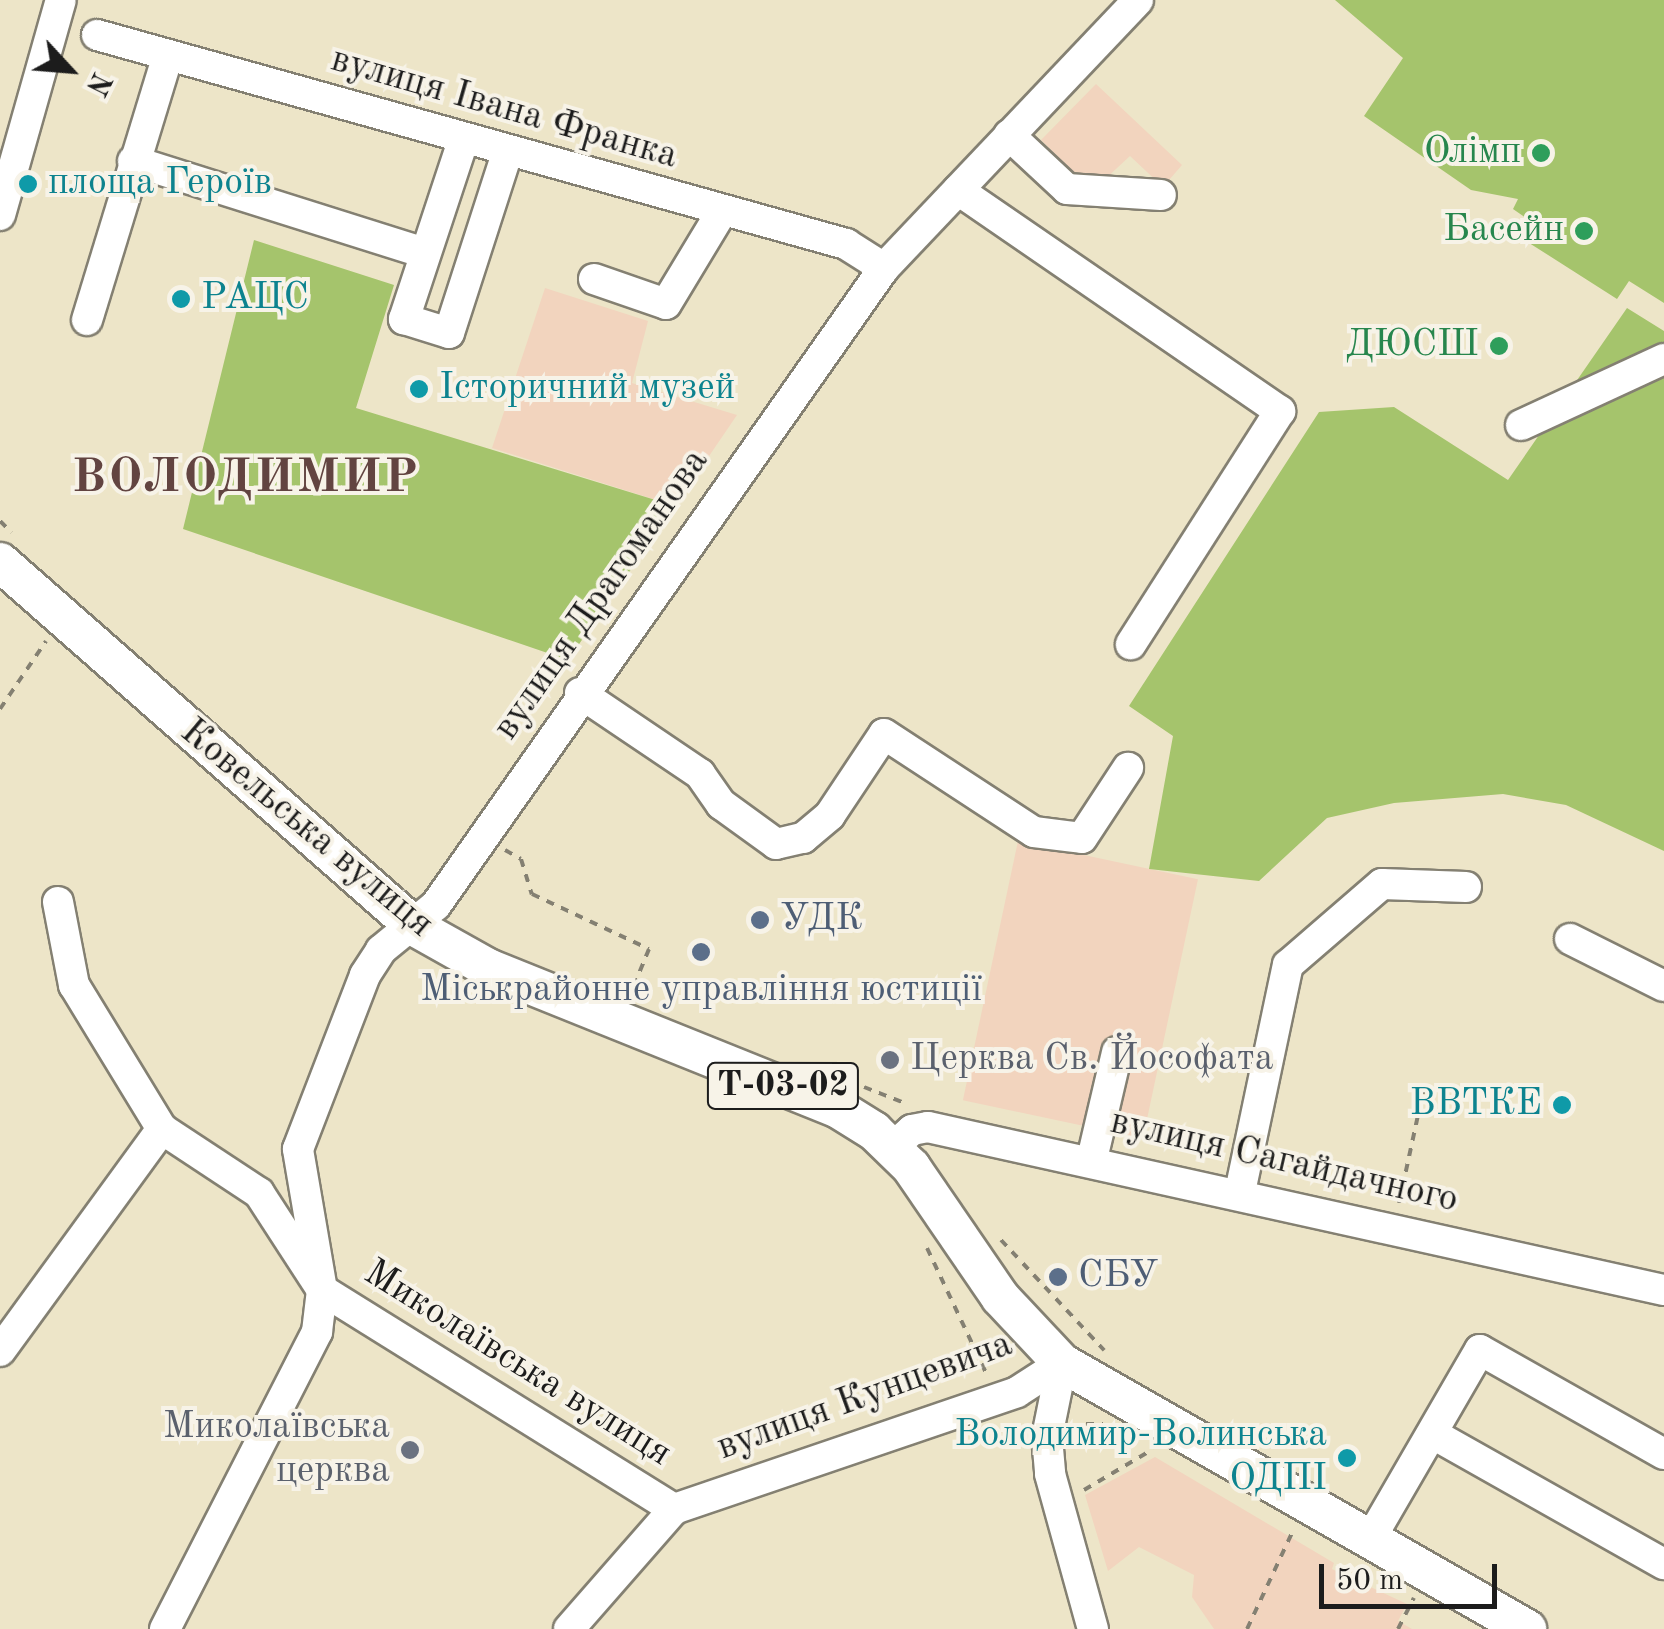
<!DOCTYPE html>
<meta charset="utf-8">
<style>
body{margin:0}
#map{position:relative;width:1664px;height:1629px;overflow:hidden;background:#ede5c8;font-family:"Old Standard TT",serif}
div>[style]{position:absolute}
.built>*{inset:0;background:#f2d4be;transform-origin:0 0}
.green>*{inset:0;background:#a5c46c}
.path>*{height:4px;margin-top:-2px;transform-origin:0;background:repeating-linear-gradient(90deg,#848072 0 8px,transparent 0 16px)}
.roads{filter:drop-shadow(2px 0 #848072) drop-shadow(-2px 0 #848072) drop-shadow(0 2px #848072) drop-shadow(0 -2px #848072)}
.minor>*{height:30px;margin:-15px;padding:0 15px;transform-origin:15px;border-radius:15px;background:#fff}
.major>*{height:38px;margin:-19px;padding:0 19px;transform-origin:19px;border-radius:19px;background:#fff}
.dots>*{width:28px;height:28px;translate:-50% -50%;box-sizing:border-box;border:5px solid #f7f3e8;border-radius:50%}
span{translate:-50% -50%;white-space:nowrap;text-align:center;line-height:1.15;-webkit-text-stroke:8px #f7f3e8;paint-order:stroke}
.shield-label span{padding:2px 8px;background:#f7f3e8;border:2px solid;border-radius:8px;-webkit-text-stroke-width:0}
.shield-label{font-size:35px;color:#1c1c1c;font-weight:700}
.street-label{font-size:38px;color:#1c1c1c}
.leisure-label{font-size:38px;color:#27864d}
.right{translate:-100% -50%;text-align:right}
.culture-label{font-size:38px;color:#0d838f}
.left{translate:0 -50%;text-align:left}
.service-label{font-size:38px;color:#4e5e75}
.worship-label{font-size:38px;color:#5b616d}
.district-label{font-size:48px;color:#624441;font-weight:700;letter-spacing:2.5px}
.north{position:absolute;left:20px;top:20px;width:100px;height:100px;-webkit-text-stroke:8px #f7f3e8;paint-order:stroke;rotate:116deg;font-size:28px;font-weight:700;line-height:40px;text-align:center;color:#1c1c1c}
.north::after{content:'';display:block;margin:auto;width:35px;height:45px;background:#1c1c1c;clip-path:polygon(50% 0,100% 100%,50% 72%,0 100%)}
.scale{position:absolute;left:1319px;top:1564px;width:178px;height:45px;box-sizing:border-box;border:5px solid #1c1c1c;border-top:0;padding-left:12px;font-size:30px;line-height:35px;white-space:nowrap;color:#1c1c1c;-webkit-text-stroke:8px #f7f3e8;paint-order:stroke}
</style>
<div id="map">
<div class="built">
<div style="clip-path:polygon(1096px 84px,1182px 165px,1163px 187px,1130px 156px,1103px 181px,1085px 183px,1041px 140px)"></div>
<div style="clip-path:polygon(545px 288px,648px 321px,632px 383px,737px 415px,675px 506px,492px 448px)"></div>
<div style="left:1018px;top:841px;width:184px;height:265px;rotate:12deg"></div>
<div style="clip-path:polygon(1155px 1457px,1334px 1563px,1332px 1569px,1407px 1604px,1398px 1621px,1412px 1629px,1214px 1629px,1192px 1597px,1194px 1575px,1139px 1547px,1108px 1571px,1085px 1495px)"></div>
</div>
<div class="green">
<div style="clip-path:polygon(1335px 0,1664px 0,1664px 303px,1629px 281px,1617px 299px,1523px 239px,1533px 223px,1513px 209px,1518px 199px,1471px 190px,1364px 116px,1403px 58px)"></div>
<div style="clip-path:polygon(254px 240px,394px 285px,356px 408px,675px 506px,568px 660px,183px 529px)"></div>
<div style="clip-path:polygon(1627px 308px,1664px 331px,1664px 851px,1566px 805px,1503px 794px,1394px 803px,1327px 818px,1259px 881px,1149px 869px,1173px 736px,1129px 706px,1319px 412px,1394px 407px,1508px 480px)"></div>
</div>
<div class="path">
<div style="left:0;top:521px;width:16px;rotate:45deg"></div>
<div style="left:0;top:709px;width:82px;rotate:-55.9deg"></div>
<div style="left:505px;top:850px;width:18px;rotate:29deg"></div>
<div style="left:521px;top:859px;width:37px;rotate:73deg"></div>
<div style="left:532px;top:894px;width:129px;rotate:25.2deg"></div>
<div style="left:649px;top:949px;width:50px;rotate:112.4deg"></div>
<div style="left:864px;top:1087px;width:46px;rotate:21.6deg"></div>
<div style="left:1399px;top:1203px;width:114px;rotate:-77.8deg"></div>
<div style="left:1001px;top:1240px;width:151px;rotate:46.9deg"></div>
<div style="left:927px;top:1248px;width:140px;rotate:64.7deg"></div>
<div style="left:1076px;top:1437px;width:16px;rotate:-52deg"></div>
<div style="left:1086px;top:1424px;width:17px"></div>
<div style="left:1084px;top:1490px;width:80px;rotate:-30.7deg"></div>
<div style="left:1247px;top:1629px;width:108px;rotate:-64.9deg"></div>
<div style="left:1398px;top:1629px;width:35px;rotate:-63deg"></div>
</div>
<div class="roads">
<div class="minor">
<div style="left:97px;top:35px;width:778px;rotate:15.59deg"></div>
<div style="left:846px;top:244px;width:45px;rotate:32.3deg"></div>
<div style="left:1009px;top:135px;width:79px;rotate:43deg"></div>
<div style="left:1067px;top:189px;width:94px;rotate:3.7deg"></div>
<div style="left:463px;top:141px;width:188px;rotate:108.3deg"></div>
<div style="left:404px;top:319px;width:47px;rotate:17.3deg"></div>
<div style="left:449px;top:333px;width:189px;rotate:-72.1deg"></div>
<div style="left:133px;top:161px;width:306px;rotate:17.5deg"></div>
<div style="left:958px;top:190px;width:391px;rotate:34.5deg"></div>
<div style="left:1280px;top:411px;width:277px;rotate:122.6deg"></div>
<div style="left:0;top:215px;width:223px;rotate:-74.2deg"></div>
<div style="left:594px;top:279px;width:76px;rotate:19.1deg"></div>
<div style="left:666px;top:304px;width:109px;rotate:-58.9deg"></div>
<div style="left:87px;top:320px;width:277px;rotate:-73deg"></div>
<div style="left:1521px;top:425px;width:157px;rotate:-24.8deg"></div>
<div style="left:580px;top:693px;width:145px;rotate:34deg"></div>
<div style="left:700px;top:774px;width:37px;rotate:55deg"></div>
<div style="left:721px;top:804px;width:68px;rotate:36deg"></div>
<div style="left:776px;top:844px;width:28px;rotate:-13deg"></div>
<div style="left:803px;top:838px;width:35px;rotate:-40deg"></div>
<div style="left:830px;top:815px;width:97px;rotate:-56.3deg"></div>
<div style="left:884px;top:734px;width:179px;rotate:33.2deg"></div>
<div style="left:1034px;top:832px;width:48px;rotate:7.1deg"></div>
<div style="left:1082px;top:838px;width:84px;rotate:-56.7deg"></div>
<div style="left:58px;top:902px;width:85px;rotate:79.1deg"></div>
<div style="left:74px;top:985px;width:169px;rotate:58.6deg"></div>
<div style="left:162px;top:1129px;width:116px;rotate:33.4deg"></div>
<div style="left:259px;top:1193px;width:116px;rotate:57deg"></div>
<div style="left:322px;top:1290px;width:415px;rotate:31.9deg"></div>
<div style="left:1570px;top:939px;width:105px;rotate:26.6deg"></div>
<div style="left:892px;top:1148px;width:27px;rotate:-42deg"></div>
<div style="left:912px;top:1130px;width:16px;rotate:-11deg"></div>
<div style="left:928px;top:1127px;width:754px;rotate:12.49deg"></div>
<div style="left:1092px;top:1159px;width:110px;rotate:-76.8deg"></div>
<div style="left:1240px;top:1192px;width:232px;rotate:-78.1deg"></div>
<div style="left:1288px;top:965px;width:124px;rotate:-40.8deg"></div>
<div style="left:1382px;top:884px;width:84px;rotate:2deg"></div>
<div style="left:0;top:1351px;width:275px;rotate:-53.9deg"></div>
<div style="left:1062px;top:1363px;width:76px;rotate:101.5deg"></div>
<div style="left:1047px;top:1437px;width:37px;rotate:85deg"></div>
<div style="left:1050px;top:1474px;width:161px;rotate:74.5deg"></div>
<div style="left:1433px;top:1434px;width:265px;rotate:29.4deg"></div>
<div style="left:1372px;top:1536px;width:215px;rotate:-59.9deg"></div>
<div style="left:1480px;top:1350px;width:211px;rotate:29.5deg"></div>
<div style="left:165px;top:1629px;width:334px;rotate:-62.9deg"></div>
<div style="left:317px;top:1332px;width:42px;rotate:-83.2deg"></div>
<div style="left:322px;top:1290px;width:143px;rotate:-99.7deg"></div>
<div style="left:298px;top:1149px;width:186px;rotate:-68.9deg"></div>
<div style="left:365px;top:975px;width:30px;rotate:-57deg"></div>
<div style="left:381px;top:950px;width:71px;rotate:-39.3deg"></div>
<div style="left:436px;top:905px;width:779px;rotate:-54.88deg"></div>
<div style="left:884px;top:268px;width:369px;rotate:-46.5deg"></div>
<div style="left:569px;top:1629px;width:159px;rotate:-48.8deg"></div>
<div style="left:674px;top:1509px;width:362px;rotate:-18.8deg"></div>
<div style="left:1017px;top:1392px;width:54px;rotate:-32.8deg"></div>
</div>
<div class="major">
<div style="left:0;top:562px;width:553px;rotate:41.33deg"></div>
<div style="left:415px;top:927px;width:84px;rotate:29.3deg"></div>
<div style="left:488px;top:968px;width:376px;rotate:21.9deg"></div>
<div style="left:837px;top:1108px;width:44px;rotate:31.9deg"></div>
<div style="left:874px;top:1131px;width:52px;rotate:44.2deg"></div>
<div style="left:911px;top:1167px;width:158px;rotate:55.6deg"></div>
<div style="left:1000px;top:1297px;width:91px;rotate:46.8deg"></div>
<div style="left:1062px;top:1363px;width:536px;rotate:29.77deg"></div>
</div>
</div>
<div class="dots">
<div style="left:1541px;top:153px;background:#2e9e5b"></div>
<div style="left:28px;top:184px;background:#0f9aa8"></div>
<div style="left:1584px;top:231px;background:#2e9e5b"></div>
<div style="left:181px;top:299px;background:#0f9aa8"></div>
<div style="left:1499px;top:346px;background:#2e9e5b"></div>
<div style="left:419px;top:389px;background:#0f9aa8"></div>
<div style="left:760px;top:920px;background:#5c6f8a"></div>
<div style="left:701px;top:952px;background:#5c6f8a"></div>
<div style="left:890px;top:1060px;background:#6b7280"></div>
<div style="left:1562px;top:1105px;background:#0f9aa8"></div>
<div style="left:1058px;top:1277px;background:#5c6f8a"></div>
<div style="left:410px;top:1450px;background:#6b7280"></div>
<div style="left:1347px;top:1458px;background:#0f9aa8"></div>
</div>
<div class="shield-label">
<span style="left:783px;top:1086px">Т-03-02</span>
</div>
<div class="street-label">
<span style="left:504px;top:109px;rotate:16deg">вулиця Івана Франка</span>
<span style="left:602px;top:595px;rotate:-55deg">вулиця Драгоманова</span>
<span style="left:306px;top:829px;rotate:40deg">Ковельська вулиця</span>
<span style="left:1284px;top:1162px;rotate:13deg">вулиця Сагайдачного</span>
<span style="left:517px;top:1364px;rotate:32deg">Миколаївська вулиця</span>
<span style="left:865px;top:1397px;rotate:-20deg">вулиця Кунцевича</span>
</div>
<div class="leisure-label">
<span class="right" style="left:1521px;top:153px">Олімп</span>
<span class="right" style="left:1564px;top:231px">Басейн</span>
<span class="right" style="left:1479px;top:346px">ДЮСШ</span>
</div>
<div class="culture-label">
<span class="left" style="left:48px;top:184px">площа Героїв</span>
<span class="left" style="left:201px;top:299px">РАЦС</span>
<span class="left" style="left:439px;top:389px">Історичний музей</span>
<span class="right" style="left:1542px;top:1105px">ВВТКЕ</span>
<span class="right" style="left:1327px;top:1458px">Володимир-Волинська<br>ОДПІ</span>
</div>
<div class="service-label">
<span class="left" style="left:780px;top:920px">УДК</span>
<span style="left:701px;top:991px">Міськрайонне управління юстиції</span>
<span class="left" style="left:1078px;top:1277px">СБУ</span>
</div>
<div class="worship-label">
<span class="left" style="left:910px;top:1060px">Церква Св. Йософата</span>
<span class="right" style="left:390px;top:1450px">Миколаївська<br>церква</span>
</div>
<div class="district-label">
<span style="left:246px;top:479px">ВОЛОДИМИР</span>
</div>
<div class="north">N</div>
<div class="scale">50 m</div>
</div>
